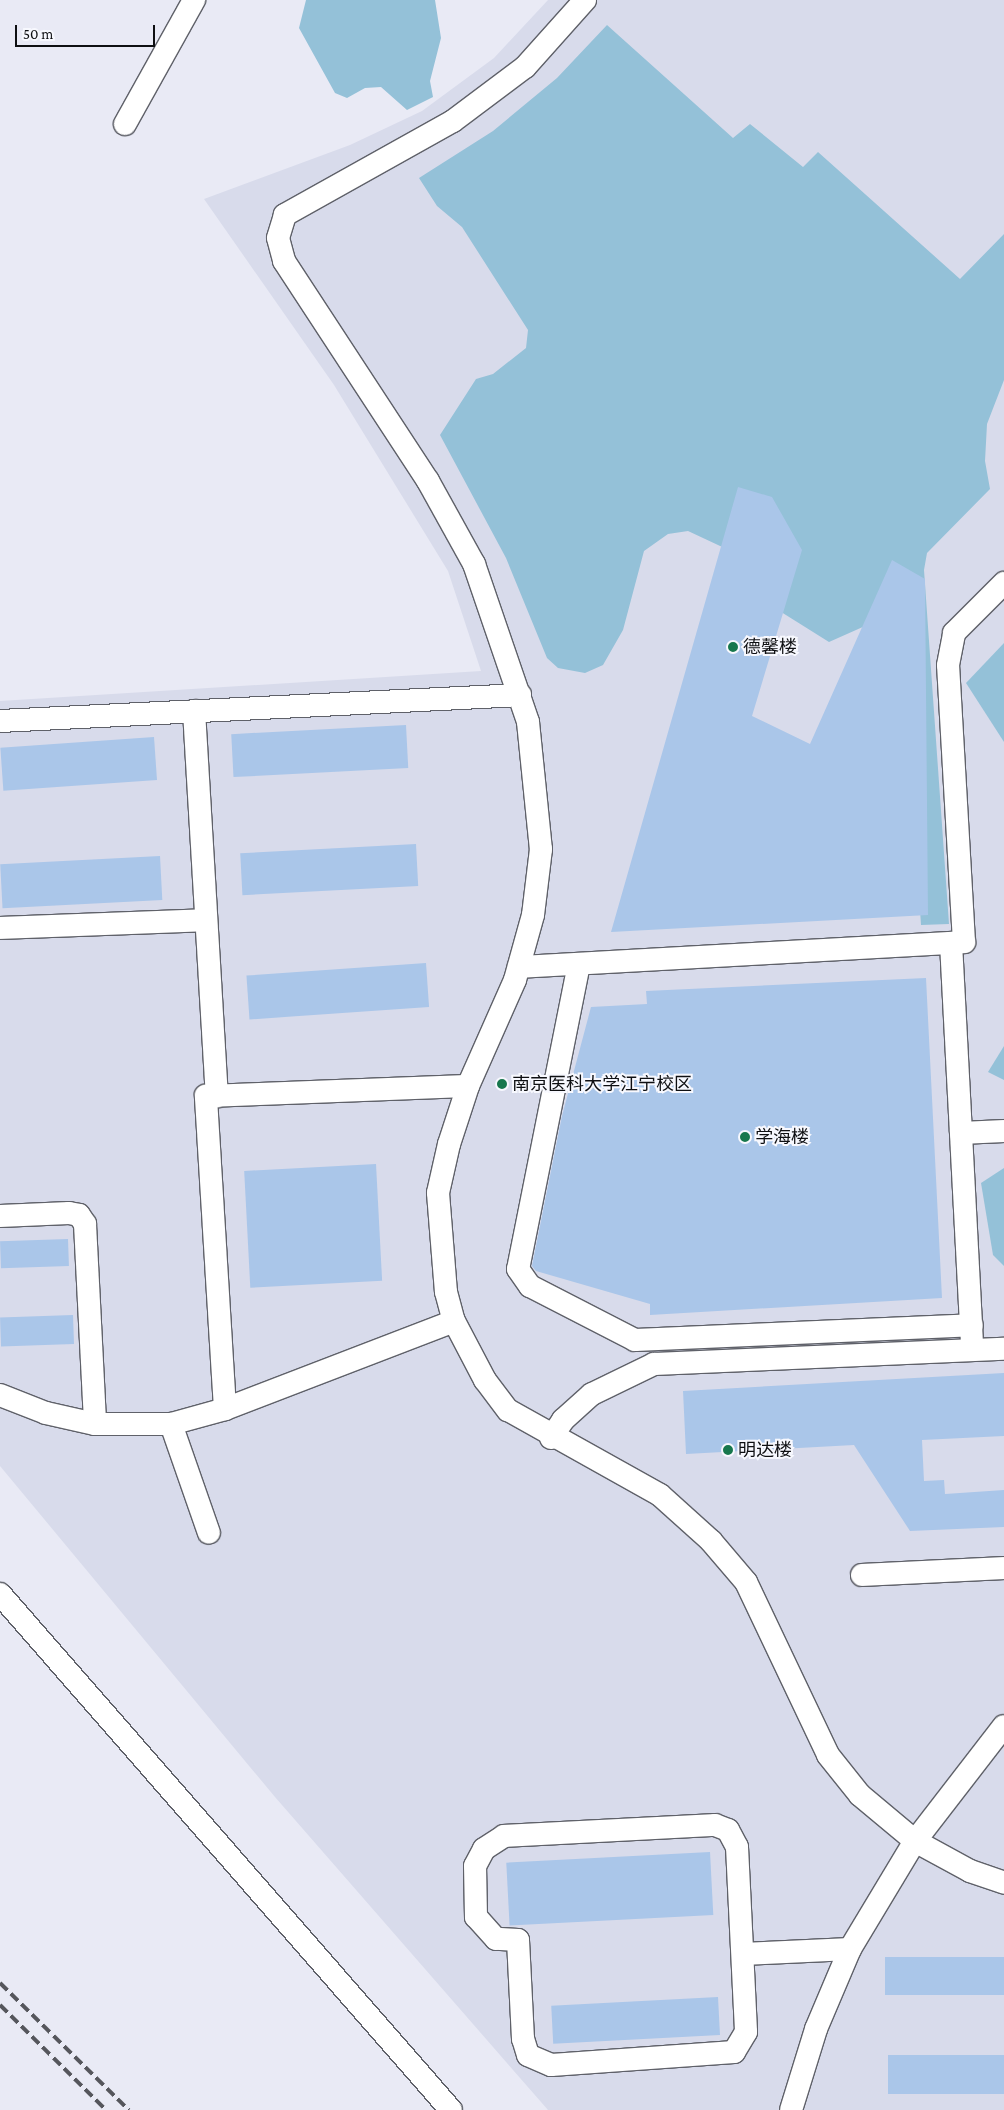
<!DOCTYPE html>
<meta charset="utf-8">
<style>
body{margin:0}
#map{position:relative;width:1004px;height:2110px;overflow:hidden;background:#e9eaf5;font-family:"Crimson Pro","Noto Sans SC",serif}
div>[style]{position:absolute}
.built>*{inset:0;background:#d8dbeb}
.water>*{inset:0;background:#94c1d8}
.building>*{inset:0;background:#aac6e9;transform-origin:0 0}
.roads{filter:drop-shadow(1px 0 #5f6169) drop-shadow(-1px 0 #5f6169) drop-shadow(0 1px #5f6169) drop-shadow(0 -1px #5f6169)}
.minor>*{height:22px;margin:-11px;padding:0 11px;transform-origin:11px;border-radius:11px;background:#fff}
.rail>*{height:4px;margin-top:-2px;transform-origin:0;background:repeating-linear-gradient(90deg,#55565c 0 10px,transparent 0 15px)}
.dots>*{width:14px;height:14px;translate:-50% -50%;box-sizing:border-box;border:2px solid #f7f8fe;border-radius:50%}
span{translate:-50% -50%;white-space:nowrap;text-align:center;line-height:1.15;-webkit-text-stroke:4px #f7f8fe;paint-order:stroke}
.poi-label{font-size:18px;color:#0e0f12}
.left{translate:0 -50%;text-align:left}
.scale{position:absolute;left:15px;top:25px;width:140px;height:22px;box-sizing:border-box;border:2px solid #0e0f12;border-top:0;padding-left:6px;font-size:15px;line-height:18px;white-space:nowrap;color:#0e0f12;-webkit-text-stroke:4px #f7f8fe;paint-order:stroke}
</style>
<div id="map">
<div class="built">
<div style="clip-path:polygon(548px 0,1004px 0,1004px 2110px,548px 2110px,275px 1797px,0 1466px,0 701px,481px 671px,448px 571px,334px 385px,204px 199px,350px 145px,422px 111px,494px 58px)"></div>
</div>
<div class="water">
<div style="clip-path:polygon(306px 0,435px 0,441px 38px,430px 81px,433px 97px,407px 110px,381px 87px,365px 88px,347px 98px,335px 93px,299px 28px)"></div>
<div style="clip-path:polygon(607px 25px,733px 138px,750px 124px,803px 167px,818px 152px,960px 279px,1004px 234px,1004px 380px,987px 424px,985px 461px,990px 489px,927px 553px,924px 570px,949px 924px,921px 925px,901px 610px,829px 642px,762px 600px,767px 568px,688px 531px,668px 534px,644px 551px,623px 630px,603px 665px,585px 673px,558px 668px,547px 658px,506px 558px,440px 435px,476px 379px,493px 374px,526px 348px,528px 330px,462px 227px,437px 206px,419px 178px,493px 131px,557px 78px)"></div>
<div style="clip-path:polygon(1004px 643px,1004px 742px,966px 683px)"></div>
<div style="clip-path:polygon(1004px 1046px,1004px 1080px,988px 1072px)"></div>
<div style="clip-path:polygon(1004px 1168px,1004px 1266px,993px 1255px,981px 1183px)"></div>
</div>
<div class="building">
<div style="clip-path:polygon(738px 487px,772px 497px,802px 550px,752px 716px,810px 744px,892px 560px,925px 579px,928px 915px,611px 932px)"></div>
<div style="left:406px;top:725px;width:43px;height:175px;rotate:87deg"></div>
<div style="left:154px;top:737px;width:43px;height:154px;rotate:86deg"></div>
<div style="left:416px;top:844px;width:42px;height:176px;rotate:87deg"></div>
<div style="left:160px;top:856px;width:44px;height:160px;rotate:87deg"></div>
<div style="left:426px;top:963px;width:44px;height:180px;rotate:86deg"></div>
<div style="clip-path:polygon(926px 978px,942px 1298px,650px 1315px,650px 1304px,536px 1271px,532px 1266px,562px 1116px,591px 1007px,647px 1004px,646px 991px)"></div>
<div style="left:376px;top:1164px;width:117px;height:132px;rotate:87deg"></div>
<div style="left:68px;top:1239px;width:27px;height:68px;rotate:88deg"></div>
<div style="left:73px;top:1315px;width:29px;height:73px;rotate:88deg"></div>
<div style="clip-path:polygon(1004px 1373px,1004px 1436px,922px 1440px,924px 1481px,944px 1480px,945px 1494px,1004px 1490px,1004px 1527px,910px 1531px,854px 1445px,686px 1454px,683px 1391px)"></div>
<div style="left:710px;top:1852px;width:63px;height:204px;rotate:87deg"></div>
<div style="left:1004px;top:1957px;width:38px;height:119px;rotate:90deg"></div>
<div style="left:718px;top:1997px;width:38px;height:167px;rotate:87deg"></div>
<div style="left:1004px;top:2055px;width:39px;height:116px;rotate:90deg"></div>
</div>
<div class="roads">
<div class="minor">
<div style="left:585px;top:0;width:90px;rotate:131.8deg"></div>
<div style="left:525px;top:67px;width:90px;rotate:143.1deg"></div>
<div style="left:453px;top:121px;width:193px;rotate:150.8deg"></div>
<div style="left:285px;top:215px;width:24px;rotate:107deg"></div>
<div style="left:278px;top:238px;width:24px;rotate:75deg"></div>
<div style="left:284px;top:261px;width:263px;rotate:56.8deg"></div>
<div style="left:428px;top:481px;width:95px;rotate:61deg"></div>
<div style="left:474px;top:564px;width:167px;rotate:71.1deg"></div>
<div style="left:528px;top:722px;width:128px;rotate:84.2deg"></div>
<div style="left:541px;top:849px;width:66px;rotate:96.9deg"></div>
<div style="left:533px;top:915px;width:67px;rotate:105.5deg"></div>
<div style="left:515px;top:980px;width:116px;rotate:113.9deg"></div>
<div style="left:468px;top:1086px;width:61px;rotate:108.1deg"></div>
<div style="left:449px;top:1144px;width:50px;rotate:102.7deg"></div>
<div style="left:438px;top:1193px;width:99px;rotate:85.4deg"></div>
<div style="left:446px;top:1292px;width:30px;rotate:75deg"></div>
<div style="left:454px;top:1321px;width:67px;rotate:62.3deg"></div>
<div style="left:485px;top:1380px;width:38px;rotate:53deg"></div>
<div style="left:508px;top:1410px;width:174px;rotate:29.2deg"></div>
<div style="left:660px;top:1495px;width:69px;rotate:42deg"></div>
<div style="left:711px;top:1541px;width:54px;rotate:49.5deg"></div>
<div style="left:746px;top:1582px;width:191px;rotate:64.6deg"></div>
<div style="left:828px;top:1755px;width:51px;rotate:51.3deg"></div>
<div style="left:860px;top:1795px;width:72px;rotate:39.9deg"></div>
<div style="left:915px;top:1841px;width:63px;rotate:28.6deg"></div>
<div style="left:970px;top:1871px;width:36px;rotate:19deg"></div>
<div style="left:125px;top:124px;width:142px;rotate:-60.9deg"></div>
<div style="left:194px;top:711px;width:386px;rotate:86.6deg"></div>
<div style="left:0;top:721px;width:521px;rotate:-2.86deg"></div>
<div style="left:0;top:928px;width:206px;rotate:-2.2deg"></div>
<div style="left:951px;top:943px;width:397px;rotate:87deg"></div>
<div style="left:579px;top:964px;width:311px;rotate:101.3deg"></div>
<div style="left:518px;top:1269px;width:21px;rotate:55deg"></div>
<div style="left:530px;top:1286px;width:118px;rotate:27.2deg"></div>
<div style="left:635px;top:1340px;width:337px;rotate:-2.5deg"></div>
<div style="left:519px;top:967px;width:446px;rotate:-3.2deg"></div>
<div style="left:964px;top:942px;width:277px;rotate:-93.3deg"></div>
<div style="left:948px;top:665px;width:33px;rotate:-79deg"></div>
<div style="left:954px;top:633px;width:71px;rotate:-45deg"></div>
<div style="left:961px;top:1133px;width:43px;rotate:-2.7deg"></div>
<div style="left:0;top:1216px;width:69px;rotate:-2.5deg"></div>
<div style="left:69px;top:1213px;width:10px;rotate:11deg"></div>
<div style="left:79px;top:1215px;width:11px;rotate:56deg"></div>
<div style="left:85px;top:1224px;width:200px;rotate:87.1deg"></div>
<div style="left:0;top:1395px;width:49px;rotate:21.4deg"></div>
<div style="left:46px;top:1413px;width:50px;rotate:12.7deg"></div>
<div style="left:95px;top:1424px;width:76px"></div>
<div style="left:171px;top:1424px;width:56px;rotate:-15.5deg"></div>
<div style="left:225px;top:1409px;width:245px;rotate:-21deg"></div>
<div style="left:225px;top:1409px;width:314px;rotate:-93.5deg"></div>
<div style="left:206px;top:1096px;width:262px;rotate:-2.2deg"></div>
<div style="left:171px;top:1424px;width:115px;rotate:70.8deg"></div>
<div style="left:551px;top:1438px;width:22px;rotate:-56deg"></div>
<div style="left:563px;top:1420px;width:39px;rotate:-42deg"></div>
<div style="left:592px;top:1394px;width:69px;rotate:-25.8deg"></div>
<div style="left:654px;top:1364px;width:350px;rotate:-2.5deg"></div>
<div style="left:862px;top:1575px;width:142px;rotate:-2.8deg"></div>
<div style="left:0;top:1594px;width:685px;rotate:48.85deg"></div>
<div style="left:715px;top:1825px;width:14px;rotate:21deg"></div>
<div style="left:728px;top:1830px;width:19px;rotate:62deg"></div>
<div style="left:737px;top:1847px;width:185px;rotate:87.2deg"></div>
<div style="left:746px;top:2032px;width:23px;rotate:121deg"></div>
<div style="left:734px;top:2052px;width:183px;rotate:175.9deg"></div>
<div style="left:551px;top:2065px;width:25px;rotate:-157deg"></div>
<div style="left:528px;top:2055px;width:17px;rotate:-107deg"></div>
<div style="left:523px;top:2039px;width:99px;rotate:-92.9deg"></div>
<div style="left:518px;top:1940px;width:22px;rotate:-177deg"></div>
<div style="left:496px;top:1939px;width:30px;rotate:-132deg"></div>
<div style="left:476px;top:1917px;width:51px;rotate:-91.1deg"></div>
<div style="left:475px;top:1866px;width:19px;rotate:-62deg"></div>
<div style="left:484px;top:1849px;width:24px;rotate:-33deg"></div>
<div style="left:504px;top:1836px;width:211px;rotate:-3deg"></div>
<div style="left:743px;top:1954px;width:107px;rotate:-2.7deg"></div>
<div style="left:791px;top:2110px;width:85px;rotate:-72.8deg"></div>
<div style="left:816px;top:2029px;width:87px;rotate:-67deg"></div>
<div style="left:850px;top:1949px;width:126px;rotate:-59deg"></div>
<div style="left:915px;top:1841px;width:145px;rotate:-52.3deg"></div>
</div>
</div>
<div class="rail">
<div style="left:0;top:1983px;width:181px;rotate:44.6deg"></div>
<div style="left:0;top:2005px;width:149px;rotate:44.7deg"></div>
</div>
<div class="dots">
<div style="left:733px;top:647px;background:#17774d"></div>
<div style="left:502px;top:1084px;background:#17774d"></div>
<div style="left:745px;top:1137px;background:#17774d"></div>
<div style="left:728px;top:1450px;background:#17774d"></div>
</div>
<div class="poi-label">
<span class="left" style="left:743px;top:647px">德馨楼</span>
<span class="left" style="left:512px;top:1084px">南京医科大学江宁校区</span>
<span class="left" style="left:755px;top:1137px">学海楼</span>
<span class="left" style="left:738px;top:1450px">明达楼</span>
</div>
<div class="scale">50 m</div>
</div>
